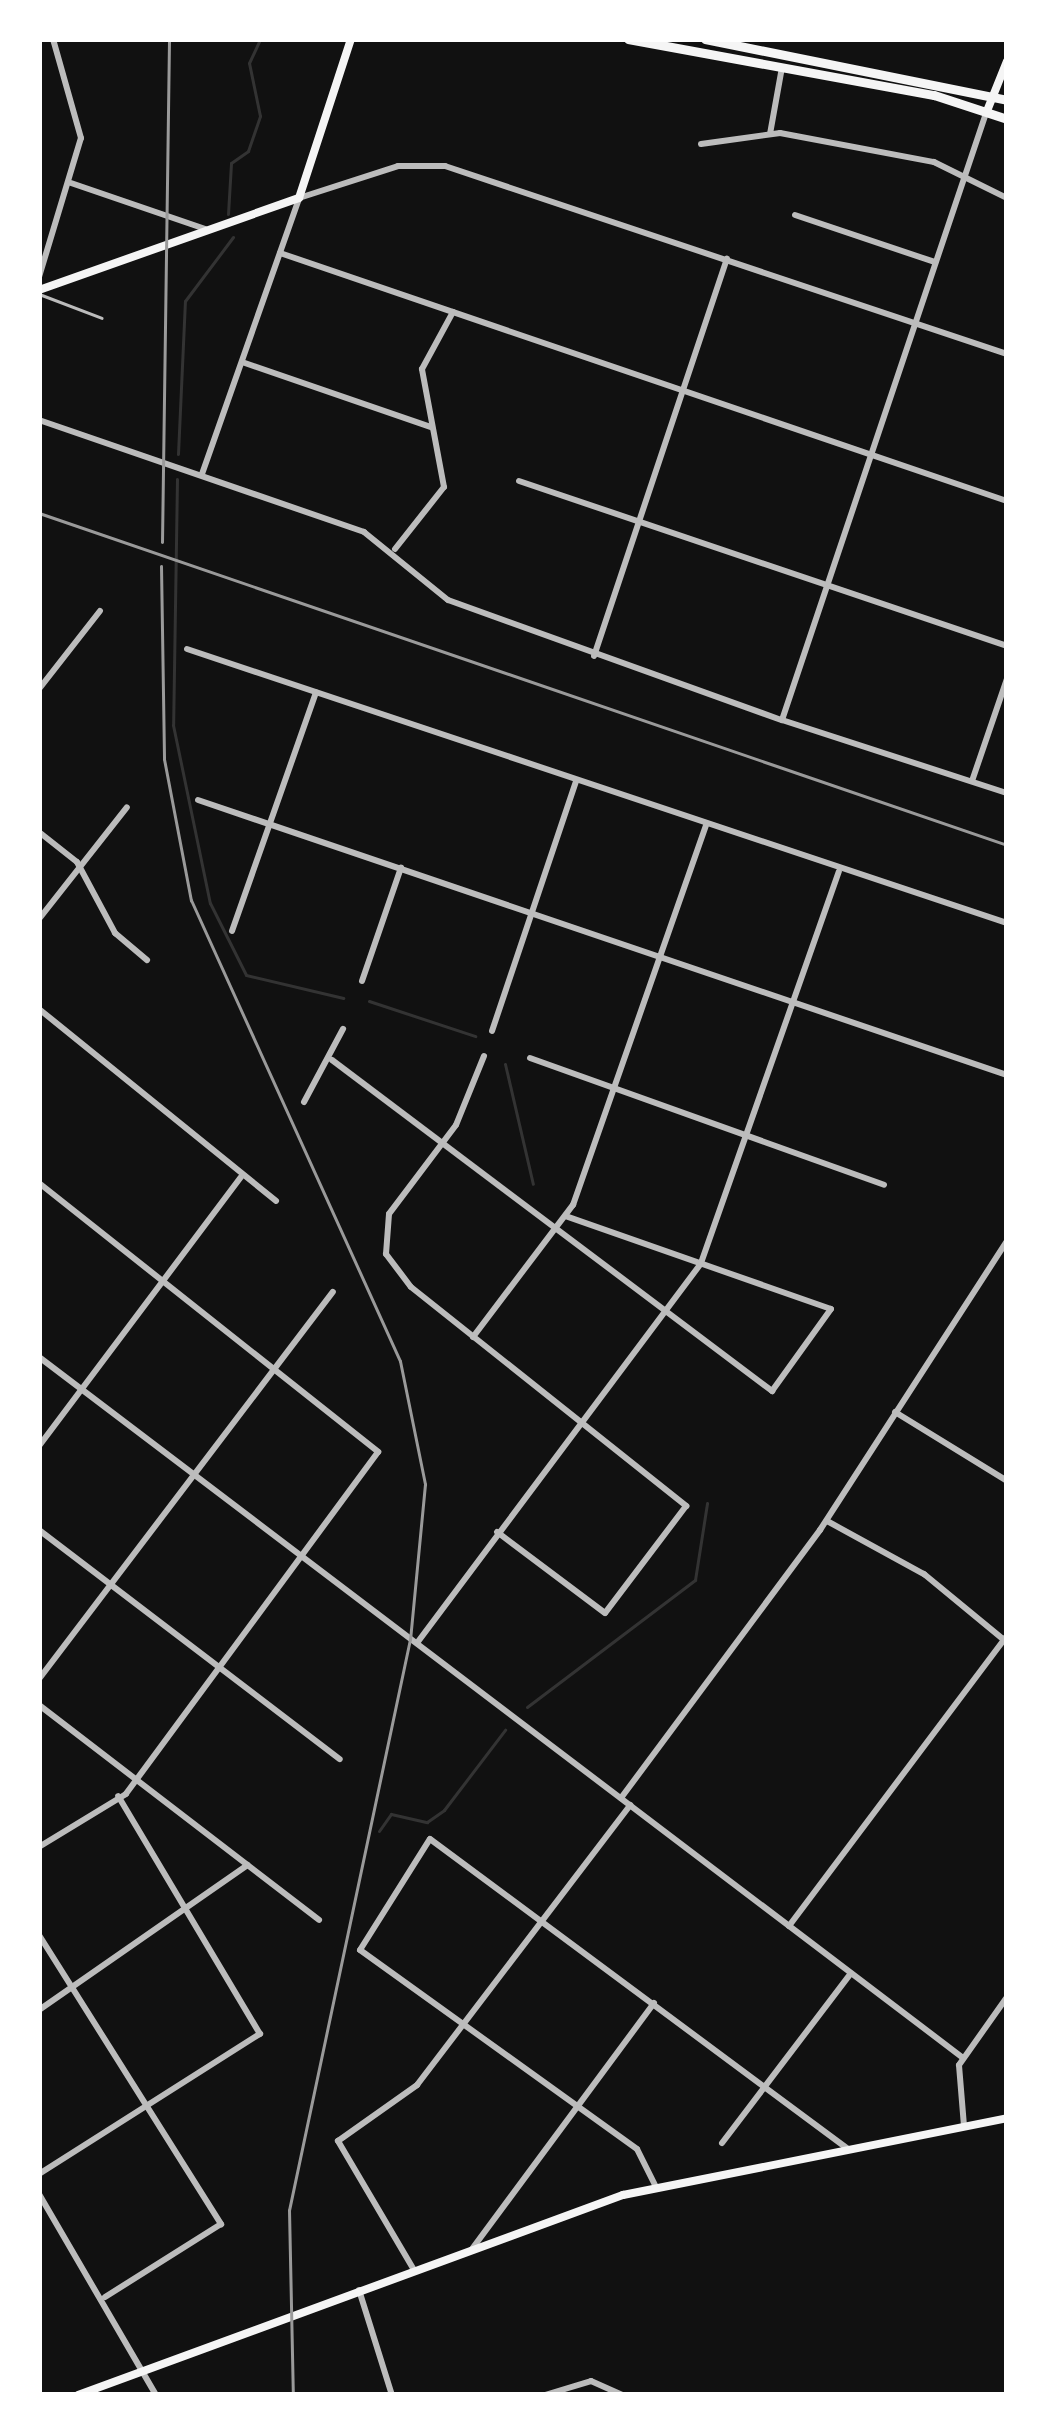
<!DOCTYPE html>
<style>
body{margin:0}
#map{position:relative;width:1046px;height:2434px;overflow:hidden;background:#111;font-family:"Golos Text",sans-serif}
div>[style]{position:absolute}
.stream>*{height:3px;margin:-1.5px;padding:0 1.5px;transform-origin:1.5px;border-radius:1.5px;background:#333}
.service>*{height:3px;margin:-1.5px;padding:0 1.5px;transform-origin:1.5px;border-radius:1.5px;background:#bcbcbc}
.minor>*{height:6px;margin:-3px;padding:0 3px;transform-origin:3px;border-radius:3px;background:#bcbcbc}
.tertiary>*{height:6px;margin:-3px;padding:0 3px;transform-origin:3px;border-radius:3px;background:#bcbcbc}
.secondary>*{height:8px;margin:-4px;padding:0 4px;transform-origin:4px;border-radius:4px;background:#f5f5f5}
.trunk>*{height:9px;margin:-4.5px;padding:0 4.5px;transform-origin:4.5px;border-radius:4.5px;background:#f5f5f5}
.rail>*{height:3px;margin:-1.5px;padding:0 1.5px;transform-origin:1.5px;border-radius:1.5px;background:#9a9a9a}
span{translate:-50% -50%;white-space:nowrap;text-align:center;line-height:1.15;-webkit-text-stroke:10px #fff;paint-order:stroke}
.frame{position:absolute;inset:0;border:42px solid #fff;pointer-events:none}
</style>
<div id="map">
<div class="stream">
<div style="left:228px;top:214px;width:51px;rotate:-86.6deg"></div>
<div style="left:231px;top:163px;width:21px;rotate:-35deg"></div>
<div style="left:248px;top:151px;width:37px;rotate:-71deg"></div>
<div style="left:260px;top:116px;width:54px;rotate:-101.7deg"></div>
<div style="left:249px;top:63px;width:26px;rotate:-65deg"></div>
<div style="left:178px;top:454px;width:153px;rotate:-87.4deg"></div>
<div style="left:185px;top:301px;width:80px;rotate:-53.1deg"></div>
<div style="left:177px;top:479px;width:246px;rotate:90.9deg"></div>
<div style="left:173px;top:725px;width:182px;rotate:78.3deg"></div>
<div style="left:210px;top:903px;width:80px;rotate:63.4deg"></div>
<div style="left:246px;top:975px;width:100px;rotate:13.3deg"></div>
<div style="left:369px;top:1001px;width:112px;rotate:18.3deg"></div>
<div style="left:505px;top:1064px;width:123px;rotate:76.9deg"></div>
<div style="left:527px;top:1707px;width:211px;rotate:-37.1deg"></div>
<div style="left:695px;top:1580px;width:78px;rotate:-81.1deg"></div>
<div style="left:379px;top:1831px;width:21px;rotate:-55deg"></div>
<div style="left:391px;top:1814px;width:37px;rotate:13deg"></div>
<div style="left:427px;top:1822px;width:21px;rotate:-35deg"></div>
<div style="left:444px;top:1810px;width:101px;rotate:-52.7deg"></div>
</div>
<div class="service">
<div style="left:39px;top:294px;width:67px;rotate:20.9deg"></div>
</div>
<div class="minor">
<div style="left:770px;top:134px;width:68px;rotate:-79.8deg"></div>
<div style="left:701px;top:144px;width:80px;rotate:-7.9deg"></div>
<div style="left:780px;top:133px;width:157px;rotate:10.7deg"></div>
<div style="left:934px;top:162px;width:81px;rotate:26.3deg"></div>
<div style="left:71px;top:183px;width:142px;rotate:18.9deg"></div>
<div style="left:795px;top:215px;width:148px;rotate:18.6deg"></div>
<div style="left:280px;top:253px;width:768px;rotate:18.84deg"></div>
<div style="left:39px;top:277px;width:145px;rotate:-73.2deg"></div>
<div style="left:81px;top:138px;width:103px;rotate:-105.8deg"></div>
<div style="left:242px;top:362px;width:200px;rotate:19deg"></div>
<div style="left:202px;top:474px;width:293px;rotate:-70.6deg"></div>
<div style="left:519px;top:481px;width:515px;rotate:18.68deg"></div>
<div style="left:395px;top:549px;width:79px;rotate:-51.7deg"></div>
<div style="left:444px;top:487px;width:120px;rotate:-100.6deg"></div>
<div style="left:422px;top:369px;width:65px;rotate:-61.5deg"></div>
<div style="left:187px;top:649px;width:865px;rotate:18.48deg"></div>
<div style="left:594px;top:656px;width:419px;rotate:-71.5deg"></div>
<div style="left:39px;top:689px;width:99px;rotate:-52deg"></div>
<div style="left:782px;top:720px;width:237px;rotate:18deg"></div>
<div style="left:972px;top:781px;width:108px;rotate:-71.1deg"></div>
<div style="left:198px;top:800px;width:854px;rotate:18.77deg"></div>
<div style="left:39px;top:832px;width:48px;rotate:38.3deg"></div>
<div style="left:77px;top:862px;width:81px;rotate:61.8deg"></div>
<div style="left:115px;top:933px;width:42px;rotate:40.2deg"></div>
<div style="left:39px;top:919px;width:142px;rotate:-51.8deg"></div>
<div style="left:232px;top:931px;width:253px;rotate:-70.6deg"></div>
<div style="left:362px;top:981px;width:120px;rotate:-71deg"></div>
<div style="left:39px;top:1009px;width:305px;rotate:39deg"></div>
<div style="left:492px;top:1031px;width:264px;rotate:-71.4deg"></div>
<div style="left:484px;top:1056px;width:74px;rotate:112.1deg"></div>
<div style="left:456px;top:1125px;width:111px;rotate:127deg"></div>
<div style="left:389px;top:1214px;width:40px;rotate:94.3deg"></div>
<div style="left:386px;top:1254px;width:41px;rotate:52.9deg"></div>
<div style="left:411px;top:1287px;width:352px;rotate:38.5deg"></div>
<div style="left:686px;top:1506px;width:134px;rotate:127.1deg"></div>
<div style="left:605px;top:1613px;width:135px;rotate:-143.1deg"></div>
<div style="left:530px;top:1058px;width:376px;rotate:19.7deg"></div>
<div style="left:332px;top:1060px;width:551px;rotate:36.95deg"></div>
<div style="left:772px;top:1391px;width:101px;rotate:-54.3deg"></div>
<div style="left:831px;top:1309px;width:281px;rotate:-160.7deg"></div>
<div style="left:304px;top:1102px;width:83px;rotate:-61.9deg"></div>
<div style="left:39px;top:1183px;width:433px;rotate:38.4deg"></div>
<div style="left:378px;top:1452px;width:425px;rotate:126.4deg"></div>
<div style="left:126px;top:1794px;width:102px;rotate:148.7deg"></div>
<div style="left:473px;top:1337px;width:166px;rotate:-52.9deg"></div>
<div style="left:573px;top:1205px;width:403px;rotate:-70.7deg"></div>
<div style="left:895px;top:1412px;width:132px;rotate:31.6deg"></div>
<div style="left:39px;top:1446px;width:336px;rotate:-53.1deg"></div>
<div style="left:827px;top:1521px;width:111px;rotate:28.7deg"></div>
<div style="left:924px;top:1574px;width:104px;rotate:39.5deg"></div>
<div style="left:39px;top:1530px;width:378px;rotate:37.3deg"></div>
<div style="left:417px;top:1643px;width:474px;rotate:-53.2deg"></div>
<div style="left:701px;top:1263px;width:415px;rotate:-70.6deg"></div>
<div style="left:39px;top:1679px;width:486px;rotate:-52.8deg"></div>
<div style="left:39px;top:1705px;width:353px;rotate:37.5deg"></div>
<div style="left:621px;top:1798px;width:334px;rotate:-53.4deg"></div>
<div style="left:820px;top:1530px;width:344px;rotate:-57.1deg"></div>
<div style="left:789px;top:1926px;width:363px;rotate:-53.1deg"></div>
<div style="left:39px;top:1935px;width:342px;rotate:57.8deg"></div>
<div style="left:221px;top:2224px;width:137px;rotate:147.8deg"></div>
<div style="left:39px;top:2010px;width:254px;rotate:-34.8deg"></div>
<div style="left:722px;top:2143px;width:213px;rotate:-52.8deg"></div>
<div style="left:39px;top:2174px;width:262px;rotate:-32.4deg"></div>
<div style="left:260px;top:2034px;width:277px;rotate:-120.8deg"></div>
<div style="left:656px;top:2187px;width:42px;rotate:-116.6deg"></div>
<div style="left:637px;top:2149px;width:341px;rotate:-144.3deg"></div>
<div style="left:360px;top:1950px;width:131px;rotate:-57.8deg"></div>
<div style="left:430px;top:1839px;width:520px;rotate:36.56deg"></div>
<div style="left:39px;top:2194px;width:233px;rotate:59.8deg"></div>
<div style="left:472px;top:2249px;width:306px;rotate:-53.5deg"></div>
<div style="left:414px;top:2270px;width:150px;rotate:-120.5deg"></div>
<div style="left:338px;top:2141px;width:97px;rotate:-35.3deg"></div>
<div style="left:417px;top:2085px;width:352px;rotate:-52.7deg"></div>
<div style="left:359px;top:2290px;width:110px;rotate:72.6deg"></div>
<div style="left:545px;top:2395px;width:48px;rotate:-16.9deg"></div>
<div style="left:591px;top:2381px;width:35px;rotate:24deg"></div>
</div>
<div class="tertiary">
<div style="left:299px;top:198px;width:104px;rotate:-17.9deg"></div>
<div style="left:398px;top:166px;width:47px"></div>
<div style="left:445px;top:166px;width:593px;rotate:18.5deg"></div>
<div style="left:39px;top:420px;width:344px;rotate:19deg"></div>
<div style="left:364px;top:532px;width:108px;rotate:39deg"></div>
<div style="left:448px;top:600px;width:355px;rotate:19.8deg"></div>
<div style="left:782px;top:720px;width:640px;rotate:-71.42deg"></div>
<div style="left:39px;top:1357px;width:1158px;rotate:37.18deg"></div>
<div style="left:964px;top:2126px;width:61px;rotate:-94.7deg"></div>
<div style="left:959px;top:2065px;width:83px;rotate:-54.8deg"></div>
</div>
<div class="secondary">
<div style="left:987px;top:111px;width:54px;rotate:-68.2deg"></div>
<div style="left:39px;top:290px;width:276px;rotate:-19.5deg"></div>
<div style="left:299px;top:198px;width:167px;rotate:-71.9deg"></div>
<div style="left:78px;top:2395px;width:581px;rotate:-20.15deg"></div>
<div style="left:623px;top:2195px;width:392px;rotate:-11.3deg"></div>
</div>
<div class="trunk">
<div style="left:628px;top:39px;width:311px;rotate:10.4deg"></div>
<div style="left:934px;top:95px;width:77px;rotate:18.2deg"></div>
<div style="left:705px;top:39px;width:308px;rotate:11.4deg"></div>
</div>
<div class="rail">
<div style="left:39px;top:513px;width:1023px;rotate:18.93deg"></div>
<div style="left:162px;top:542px;width:503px;rotate:-89.2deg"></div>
<div style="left:161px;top:566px;width:193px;rotate:89.1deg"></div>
<div style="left:164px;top:759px;width:144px;rotate:79.2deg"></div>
<div style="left:191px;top:900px;width:506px;rotate:65.61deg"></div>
<div style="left:400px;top:1361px;width:126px;rotate:78.5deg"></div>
<div style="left:425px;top:1484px;width:156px;rotate:95.5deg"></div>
<div style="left:410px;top:1639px;width:584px;rotate:101.96deg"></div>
<div style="left:289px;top:2210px;width:185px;rotate:88.8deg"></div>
</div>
<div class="frame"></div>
</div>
